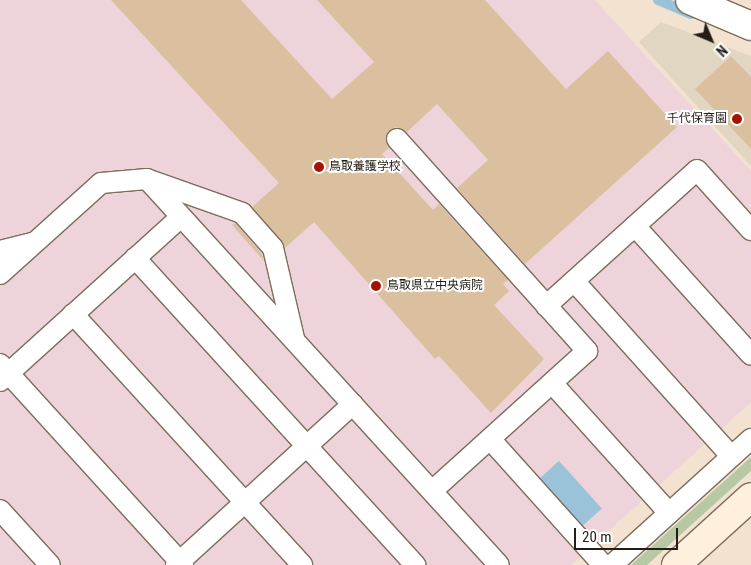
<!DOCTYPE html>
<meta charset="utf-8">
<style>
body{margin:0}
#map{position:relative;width:751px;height:565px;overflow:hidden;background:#f3e2d0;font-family:"Roboto Condensed","Noto Sans JP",sans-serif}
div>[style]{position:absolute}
.education>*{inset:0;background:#e1d6c2}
.medical>*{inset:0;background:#eed4da}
.green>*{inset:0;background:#b6c8a4}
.water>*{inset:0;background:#9ac2d8;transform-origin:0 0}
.stream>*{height:10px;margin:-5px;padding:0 5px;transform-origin:5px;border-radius:5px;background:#9ac2d8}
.building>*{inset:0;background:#dac09f}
.roads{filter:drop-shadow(1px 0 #7c6d5d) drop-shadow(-1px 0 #7c6d5d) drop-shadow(0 1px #7c6d5d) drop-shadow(0 -1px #7c6d5d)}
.lane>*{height:20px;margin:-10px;padding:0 10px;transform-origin:10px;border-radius:10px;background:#fff}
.street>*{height:28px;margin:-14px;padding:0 14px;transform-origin:14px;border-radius:14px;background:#fff}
.secondary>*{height:28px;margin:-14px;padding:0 14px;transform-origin:14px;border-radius:14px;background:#fef0dc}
.dots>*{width:14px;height:14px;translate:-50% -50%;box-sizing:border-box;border:2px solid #fff;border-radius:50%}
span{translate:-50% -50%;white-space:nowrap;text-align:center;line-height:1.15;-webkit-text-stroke:4px #fff;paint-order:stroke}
.poi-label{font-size:12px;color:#231d16}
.right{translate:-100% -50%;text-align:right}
.left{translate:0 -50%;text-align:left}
.north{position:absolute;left:686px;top:15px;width:50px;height:50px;-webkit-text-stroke:4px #fff;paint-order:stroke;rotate:135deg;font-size:14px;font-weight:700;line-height:20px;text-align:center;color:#231d16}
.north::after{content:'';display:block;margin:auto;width:18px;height:22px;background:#231d16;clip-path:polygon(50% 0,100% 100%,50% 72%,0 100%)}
.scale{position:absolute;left:574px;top:528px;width:104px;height:22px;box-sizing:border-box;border:2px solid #231d16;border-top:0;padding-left:6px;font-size:15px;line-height:18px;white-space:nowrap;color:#231d16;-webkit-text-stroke:4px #fff;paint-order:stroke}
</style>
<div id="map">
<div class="education">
<div style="clip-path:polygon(661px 22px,751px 56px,751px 166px,639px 42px)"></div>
</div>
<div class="medical">
<div style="clip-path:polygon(0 0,595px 0,751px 171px,751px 402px,571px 565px,0 565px)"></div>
</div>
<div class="green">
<div style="clip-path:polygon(751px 457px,751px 471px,647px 565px,631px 565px)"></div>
</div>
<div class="water">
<div style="left:559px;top:461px;width:64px;height:34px;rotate:48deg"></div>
</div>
<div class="stream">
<div style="left:658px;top:0;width:36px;rotate:23deg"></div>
</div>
<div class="building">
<div style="clip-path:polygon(111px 0,241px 0,332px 99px,374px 62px,317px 0,485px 0,566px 89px,608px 51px,677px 127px,525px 264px,457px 188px,488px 160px,437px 104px,407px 132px,395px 127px,386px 135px,389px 148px,382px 154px,433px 210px,439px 204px,508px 280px,503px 284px,509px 291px,494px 305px,544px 359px,491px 413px,439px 356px,435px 359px,314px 222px,285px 248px,252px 207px,279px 183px)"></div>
<div style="clip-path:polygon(731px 56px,751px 77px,751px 149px,695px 89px)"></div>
<div style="clip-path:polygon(235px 223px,262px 254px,264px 261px,232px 225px)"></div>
</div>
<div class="roads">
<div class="lane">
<div style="left:397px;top:139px;width:285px;rotate:48.1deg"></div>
<div style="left:587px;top:351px;width:209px;rotate:137.9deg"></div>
<div style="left:149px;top:180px;width:99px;rotate:19.5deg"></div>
<div style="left:242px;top:213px;width:47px;rotate:48.5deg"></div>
<div style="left:273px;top:248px;width:92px;rotate:76.9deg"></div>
<div style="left:635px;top:226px;width:173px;rotate:48deg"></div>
<div style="left:0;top:251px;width:33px;rotate:-14deg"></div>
<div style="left:135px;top:258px;width:416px;rotate:47.6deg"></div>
<div style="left:0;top:274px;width:136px;rotate:-42deg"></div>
<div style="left:101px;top:183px;width:46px;rotate:-5deg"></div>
<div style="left:147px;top:179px;width:522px;rotate:47.64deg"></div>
<div style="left:574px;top:281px;width:235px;rotate:48.1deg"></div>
<div style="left:546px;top:306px;width:203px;rotate:-42deg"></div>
<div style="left:697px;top:170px;width:81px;rotate:48deg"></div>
<div style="left:73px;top:314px;width:340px;rotate:47.6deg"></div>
<div style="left:0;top:364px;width:272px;rotate:47.7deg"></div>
<div style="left:0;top:381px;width:244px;rotate:-42.2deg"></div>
<div style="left:552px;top:383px;width:175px;rotate:48deg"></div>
<div style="left:490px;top:439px;width:169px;rotate:48.1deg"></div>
<div style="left:0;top:510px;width:74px;rotate:47.7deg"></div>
<div style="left:176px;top:565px;width:239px;rotate:-42.3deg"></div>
<div style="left:612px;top:565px;width:188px;rotate:-42.2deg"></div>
</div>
<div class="street">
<div style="left:690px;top:0;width:66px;rotate:23.1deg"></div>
</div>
<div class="secondary">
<div style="left:676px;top:565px;width:101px;rotate:-42.2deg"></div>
</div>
</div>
<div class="dots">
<div style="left:737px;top:119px;background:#a51300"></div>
<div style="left:319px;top:167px;background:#a51300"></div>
<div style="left:376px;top:286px;background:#a51300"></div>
</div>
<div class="poi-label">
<span class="right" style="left:727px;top:119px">千代保育園</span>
<span class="left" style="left:329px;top:167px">鳥取養護学校</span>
<span class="left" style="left:387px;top:286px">鳥取県立中央病院</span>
</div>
<div class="north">N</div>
<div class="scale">20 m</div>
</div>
